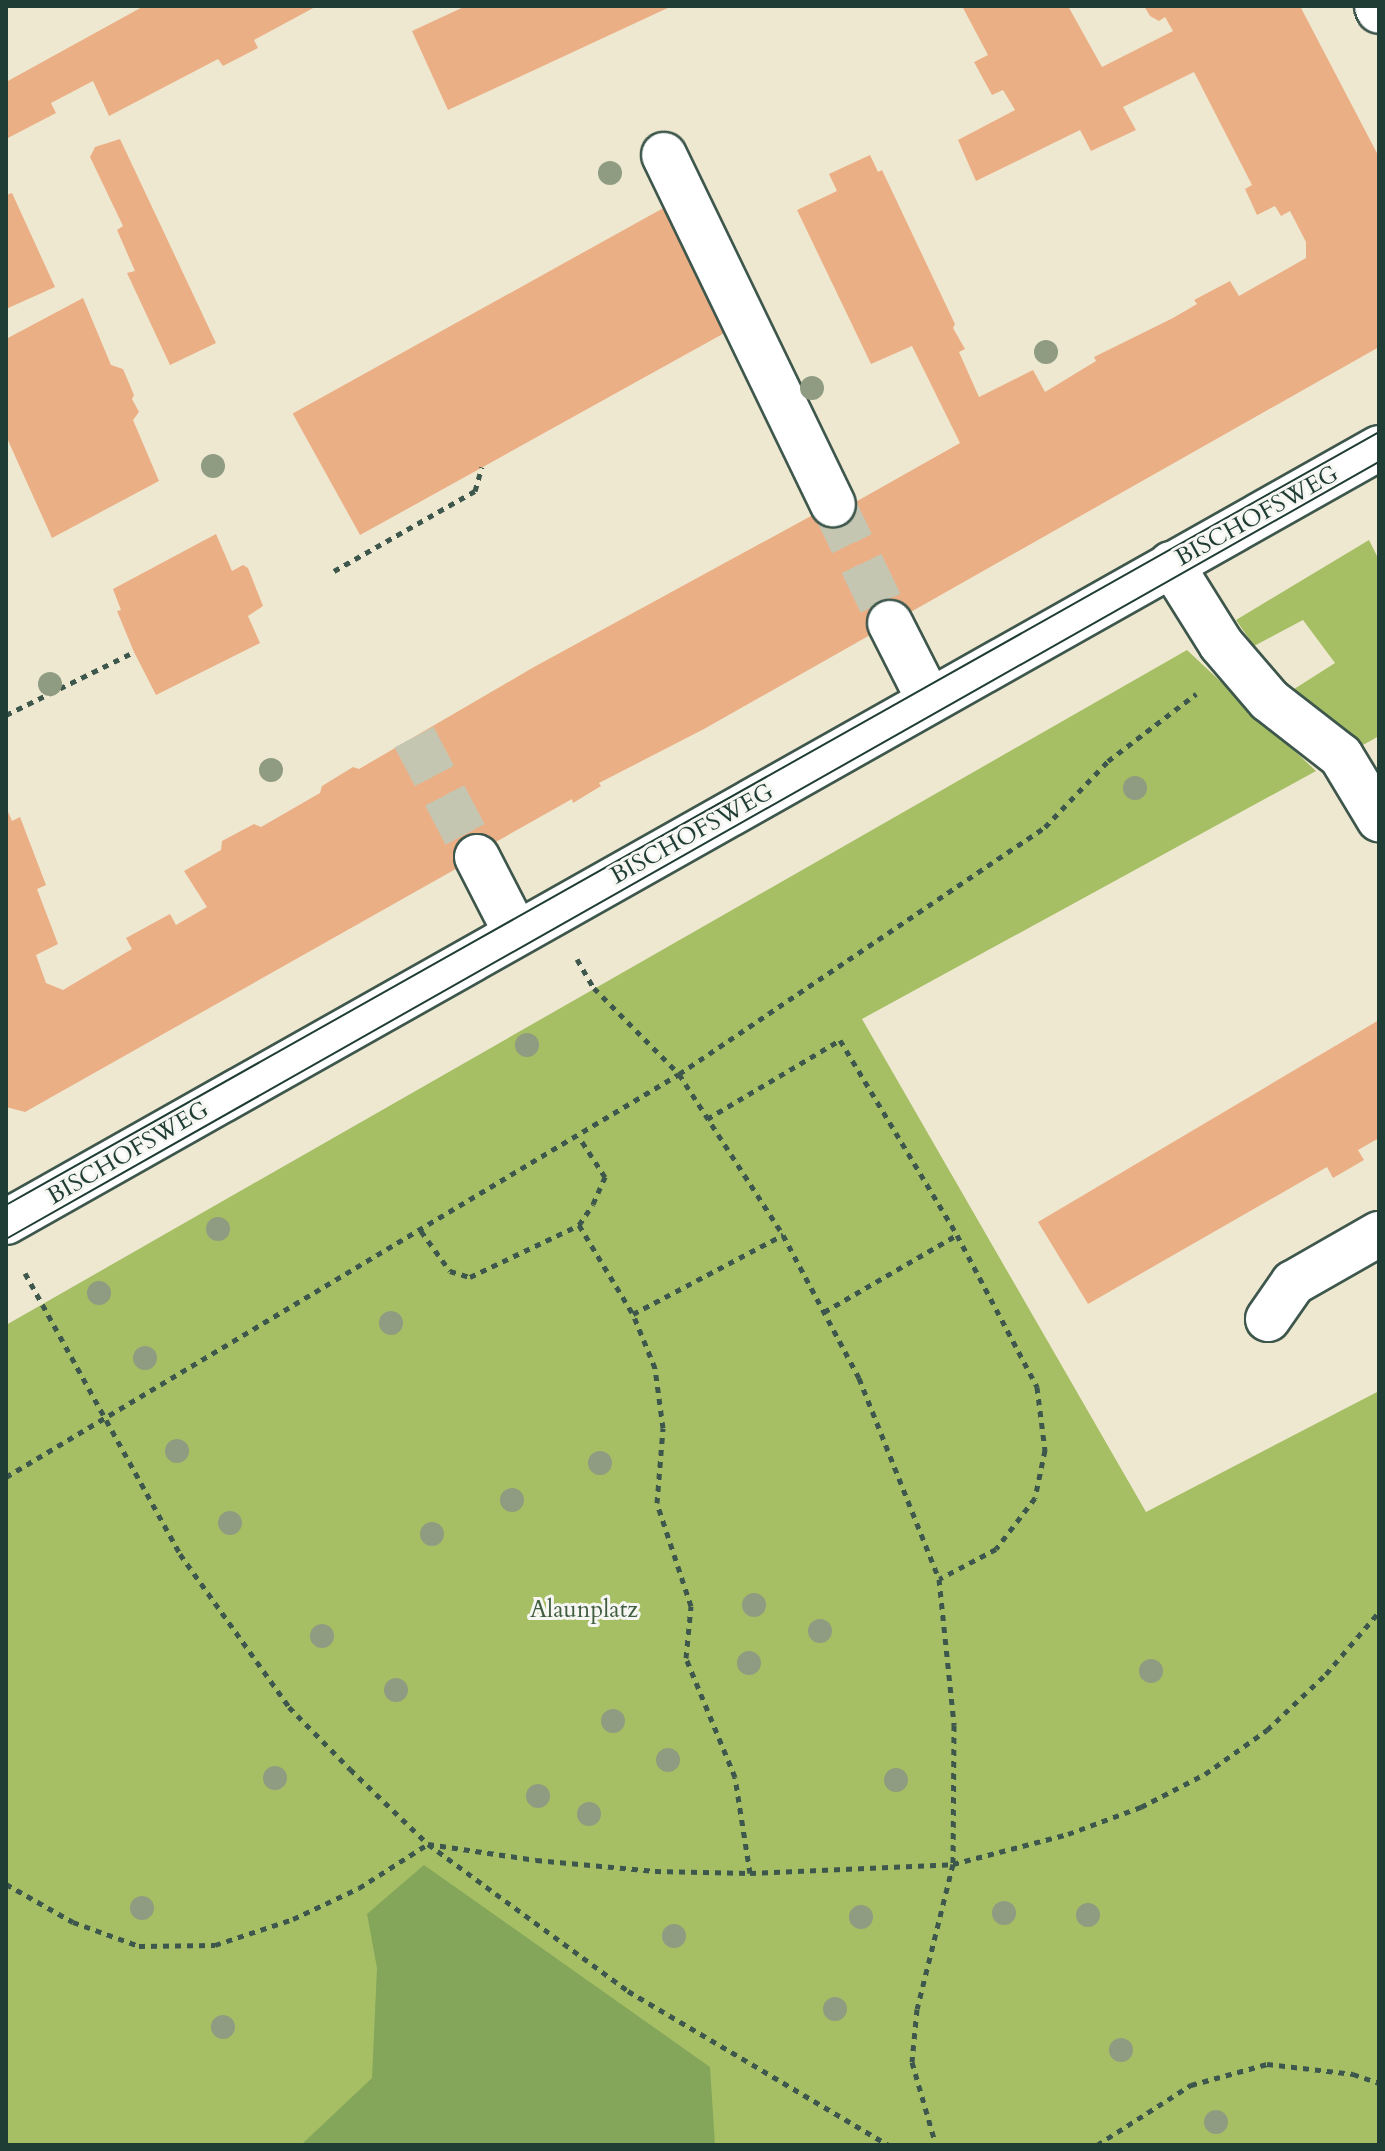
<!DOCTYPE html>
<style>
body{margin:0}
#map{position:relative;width:1385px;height:2151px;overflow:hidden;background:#efe8d1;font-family:Cardo,serif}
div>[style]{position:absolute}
.green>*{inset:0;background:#a6bf65}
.forest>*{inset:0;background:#84a65a}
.building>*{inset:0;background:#ebaf86;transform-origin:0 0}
.minor-tunnel>*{height:44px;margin-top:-22px;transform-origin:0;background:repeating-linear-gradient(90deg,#c5c6b2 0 44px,transparent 0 66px)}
.path>*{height:5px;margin-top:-2.5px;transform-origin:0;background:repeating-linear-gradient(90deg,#3e574c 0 6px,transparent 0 12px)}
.roads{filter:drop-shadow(2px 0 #3e574c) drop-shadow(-2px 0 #3e574c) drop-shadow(0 2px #3e574c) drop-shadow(0 -2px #3e574c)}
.minor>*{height:44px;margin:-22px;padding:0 22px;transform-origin:22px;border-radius:22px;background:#fff}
.tram>*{height:2px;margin:-1px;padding:0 1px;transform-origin:1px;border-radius:1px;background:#1f3d34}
.trees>*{width:24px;height:24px;margin:-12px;border-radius:50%;background:#8f9c81}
span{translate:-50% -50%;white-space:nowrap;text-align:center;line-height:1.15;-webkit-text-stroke:6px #f6f6f2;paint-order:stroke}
.street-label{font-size:24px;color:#1f3d34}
.park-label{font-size:24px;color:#415e40}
.frame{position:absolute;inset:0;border:8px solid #1f3d34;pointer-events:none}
</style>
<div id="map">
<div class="green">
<div style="clip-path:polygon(1369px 540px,1379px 560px,1379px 736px,1363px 745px,1291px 691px,1335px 663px,1303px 620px,1254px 646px,1236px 620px)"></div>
<div style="clip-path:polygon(1187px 650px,1316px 771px,862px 1019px,1146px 1512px,1379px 1391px,1379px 2145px,6px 2145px,6px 1325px)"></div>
</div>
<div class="forest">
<div style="clip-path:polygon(424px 1865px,710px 2067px,715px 2145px,301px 2145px,372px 2078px,377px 1968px,367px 1914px)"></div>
</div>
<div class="building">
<div style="clip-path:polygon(144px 6px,317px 6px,254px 40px,258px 48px,223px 66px,218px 59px,109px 116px,93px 81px,51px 103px,56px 113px,6px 139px,6px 82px)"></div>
<div style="clip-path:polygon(466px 6px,672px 6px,448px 110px,412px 31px)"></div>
<div style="clip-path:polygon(962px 6px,1068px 6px,1102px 67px,1173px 31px,1165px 17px,1159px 21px,1150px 16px,1144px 6px,1300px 6px,1379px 157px,1379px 347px,704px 729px,599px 783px,601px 786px,573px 803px,572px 799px,494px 843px,496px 846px,477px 857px,25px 1112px,6px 1107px,6px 807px,12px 821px,20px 817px,46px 885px,37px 889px,58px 944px,36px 955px,46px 983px,63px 990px,132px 949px,126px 938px,170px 914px,176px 925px,207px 907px,184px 871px,221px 850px,222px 841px,254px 824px,261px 827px,320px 793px,322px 786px,353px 767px,359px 769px,534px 667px,833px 504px,852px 504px,960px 443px,912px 346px,871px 364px,797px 210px,837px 191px,829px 174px,870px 155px,878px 172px,882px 170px,955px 324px,953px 328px,965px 349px,959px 352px,979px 397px,1033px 370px,1045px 392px,1096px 361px,1094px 357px,1173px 318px,1197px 304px,1194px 300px,1230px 281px,1239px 296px,1306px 258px,1306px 242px,1290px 211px,1281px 216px,1275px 206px,1257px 215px,1245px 189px,1252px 185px,1194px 72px,1123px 107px,1136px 130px,1091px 151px,1080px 130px,976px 181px,958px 140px,1015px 110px,1003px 90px,992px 95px,974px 62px,988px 55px)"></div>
<div style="clip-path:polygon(120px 139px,216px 343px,170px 365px,127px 273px,135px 271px,117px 230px,123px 226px,90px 157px,95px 147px)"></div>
<div style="clip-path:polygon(12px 193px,55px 287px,6px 309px,6px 195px)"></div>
<div style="left:667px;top:206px;width:139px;height:428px;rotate:61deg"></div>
<div style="clip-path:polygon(83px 298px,111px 365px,123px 369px,134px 395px,132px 399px,139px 412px,133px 420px,159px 481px,52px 538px,6px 436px,6px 339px)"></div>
<div style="clip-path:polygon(216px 534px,232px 571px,243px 565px,248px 568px,263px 606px,248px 616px,260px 643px,156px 695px,134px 652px,117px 611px,121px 610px,113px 589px)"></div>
<div style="clip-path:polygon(1379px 1020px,1379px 1138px,1358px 1150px,1364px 1160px,1333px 1178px,1327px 1167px,1088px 1304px,1038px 1222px)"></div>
</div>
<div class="minor-tunnel">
<div style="left:833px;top:504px;width:132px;rotate:64.4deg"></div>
<div style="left:414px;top:737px;width:136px;rotate:62.3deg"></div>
</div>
<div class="path">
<div style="left:334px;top:571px;width:162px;rotate:-29.6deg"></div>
<div style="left:475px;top:491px;width:25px;rotate:-74deg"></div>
<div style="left:6px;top:715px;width:143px;rotate:-26.2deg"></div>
<div style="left:577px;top:959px;width:34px;rotate:60deg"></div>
<div style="left:594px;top:988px;width:121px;rotate:45.3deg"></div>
<div style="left:679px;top:1074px;width:192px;rotate:57.1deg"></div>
<div style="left:783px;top:1235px;width:162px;rotate:62deg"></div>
<div style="left:859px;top:1378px;width:216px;rotate:68.3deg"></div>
<div style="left:939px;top:1579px;width:147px;rotate:84.1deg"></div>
<div style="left:954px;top:1725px;width:139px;rotate:90.4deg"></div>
<div style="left:953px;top:1864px;width:149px;rotate:103.9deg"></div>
<div style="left:917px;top:2009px;width:53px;rotate:95.4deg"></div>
<div style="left:912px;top:2062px;width:86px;rotate:73.9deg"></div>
<div style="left:707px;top:1119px;width:155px;rotate:-30.7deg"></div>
<div style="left:840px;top:1040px;width:227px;rotate:59deg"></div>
<div style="left:957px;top:1235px;width:172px;rotate:62.2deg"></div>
<div style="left:1037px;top:1387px;width:64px;rotate:82.8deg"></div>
<div style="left:1045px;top:1450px;width:49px;rotate:101.8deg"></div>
<div style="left:1035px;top:1498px;width:64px;rotate:127.4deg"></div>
<div style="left:996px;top:1549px;width:64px;rotate:152.2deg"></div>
<div style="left:579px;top:1225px;width:104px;rotate:58.8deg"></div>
<div style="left:421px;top:1231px;width:49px;rotate:54.1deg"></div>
<div style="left:450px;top:1271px;width:21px;rotate:17deg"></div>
<div style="left:470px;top:1277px;width:121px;rotate:-25.5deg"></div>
<div style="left:579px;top:1225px;width:25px;rotate:-56deg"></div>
<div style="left:593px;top:1204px;width:30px;rotate:-66deg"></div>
<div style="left:605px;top:1177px;width:48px;rotate:-123deg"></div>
<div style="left:25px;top:1273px;width:321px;rotate:61.1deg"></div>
<div style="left:180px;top:1554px;width:188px;rotate:54.5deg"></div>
<div style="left:289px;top:1707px;width:87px;rotate:45.5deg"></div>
<div style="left:350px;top:1769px;width:108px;rotate:43.9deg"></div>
<div style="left:428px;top:1844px;width:248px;rotate:36.3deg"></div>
<div style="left:628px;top:1991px;width:302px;rotate:30.6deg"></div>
<div style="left:824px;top:1312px;width:154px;rotate:-30.1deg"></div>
<div style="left:6px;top:1477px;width:784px;rotate:-30.91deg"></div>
<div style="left:679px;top:1074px;width:442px;rotate:-34deg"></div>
<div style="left:1045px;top:827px;width:91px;rotate:-46.3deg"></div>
<div style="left:1108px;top:761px;width:111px;rotate:-37.3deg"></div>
<div style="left:750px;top:1873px;width:97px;rotate:-98.9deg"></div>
<div style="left:735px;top:1777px;width:129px;rotate:-112.4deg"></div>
<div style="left:686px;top:1658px;width:52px;rotate:-84.5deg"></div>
<div style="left:691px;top:1606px;width:108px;rotate:-108.3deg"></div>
<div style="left:657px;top:1503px;width:75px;rotate:-85.4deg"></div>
<div style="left:663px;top:1428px;width:61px;rotate:-97.6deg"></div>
<div style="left:655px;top:1368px;width:58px;rotate:-112.2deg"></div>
<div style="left:633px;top:1314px;width:170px;rotate:-27.8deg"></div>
<div style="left:6px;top:1884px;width:77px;rotate:29.6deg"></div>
<div style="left:73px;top:1922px;width:70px;rotate:20deg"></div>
<div style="left:139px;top:1946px;width:76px;rotate:-0.8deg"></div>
<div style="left:215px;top:1945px;width:82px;rotate:-18.4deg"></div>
<div style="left:293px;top:1919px;width:73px;rotate:-25.2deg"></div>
<div style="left:359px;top:1888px;width:82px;rotate:-32.5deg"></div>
<div style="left:428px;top:1844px;width:109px;rotate:8.4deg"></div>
<div style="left:536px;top:1860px;width:120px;rotate:5.3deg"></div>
<div style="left:655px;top:1871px;width:95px;rotate:1.2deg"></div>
<div style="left:750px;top:1873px;width:203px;rotate:-2.5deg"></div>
<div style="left:953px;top:1864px;width:119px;rotate:-14.6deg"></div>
<div style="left:1068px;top:1834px;width:78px;rotate:-20.3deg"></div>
<div style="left:1141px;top:1807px;width:72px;rotate:-27.3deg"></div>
<div style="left:1205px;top:1774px;width:76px;rotate:-35.4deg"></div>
<div style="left:1267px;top:1730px;width:81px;rotate:-43.5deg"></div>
<div style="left:1326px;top:1674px;width:82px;rotate:-49.5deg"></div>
<div style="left:1097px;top:2145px;width:112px;rotate:-32.6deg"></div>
<div style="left:1191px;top:2085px;width:79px;rotate:-15.4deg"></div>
<div style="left:1267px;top:2064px;width:87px;rotate:6.6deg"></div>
<div style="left:1353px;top:2074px;width:28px;rotate:19deg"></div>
</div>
<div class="roads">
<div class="minor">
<div style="left:1377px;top:6px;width:5px;rotate:68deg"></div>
<div style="left:664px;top:155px;width:388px;rotate:64.2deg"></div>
<div style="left:1171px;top:564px;width:94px;rotate:58deg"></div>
<div style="left:1221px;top:644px;width:74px;rotate:49.4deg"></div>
<div style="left:1269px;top:700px;width:91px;rotate:37.9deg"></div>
<div style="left:1341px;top:756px;width:74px;rotate:58.9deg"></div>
<div style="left:890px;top:623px;width:86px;rotate:63.1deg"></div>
<div style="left:477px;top:857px;width:85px;rotate:62.8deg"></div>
<div style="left:6px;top:1222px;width:1576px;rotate:-29.41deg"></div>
<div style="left:1268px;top:1319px;width:44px;rotate:-55.2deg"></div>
<div style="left:1293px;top:1283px;width:99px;rotate:-29.7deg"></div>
</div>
</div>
<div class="tram">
<div style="left:6px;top:1205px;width:1576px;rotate:-29.38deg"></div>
<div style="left:6px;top:1239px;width:1578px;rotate:-29.51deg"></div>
</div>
<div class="trees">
<div style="left:610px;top:173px"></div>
<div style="left:1046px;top:352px"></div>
<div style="left:812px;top:388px"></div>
<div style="left:213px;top:466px"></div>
<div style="left:50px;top:684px"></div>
<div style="left:271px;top:770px"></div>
<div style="left:1135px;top:788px"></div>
<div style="left:527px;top:1045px"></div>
<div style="left:218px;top:1229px"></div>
<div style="left:99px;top:1293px"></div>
<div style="left:391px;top:1323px"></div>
<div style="left:145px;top:1358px"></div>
<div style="left:177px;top:1451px"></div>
<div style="left:600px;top:1463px"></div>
<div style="left:512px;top:1500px"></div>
<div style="left:230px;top:1523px"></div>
<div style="left:432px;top:1534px"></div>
<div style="left:754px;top:1605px"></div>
<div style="left:820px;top:1631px"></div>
<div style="left:322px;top:1636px"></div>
<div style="left:749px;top:1663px"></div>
<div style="left:1151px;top:1671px"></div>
<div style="left:396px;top:1690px"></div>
<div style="left:613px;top:1721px"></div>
<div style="left:668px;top:1760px"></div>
<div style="left:275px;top:1778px"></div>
<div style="left:896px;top:1780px"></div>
<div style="left:538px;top:1796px"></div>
<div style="left:589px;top:1814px"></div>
<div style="left:142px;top:1908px"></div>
<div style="left:1004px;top:1913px"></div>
<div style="left:1088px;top:1915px"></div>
<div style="left:861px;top:1917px"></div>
<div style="left:674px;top:1936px"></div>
<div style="left:835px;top:2009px"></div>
<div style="left:223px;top:2027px"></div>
<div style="left:1121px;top:2050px"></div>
<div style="left:1216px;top:2122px"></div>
</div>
<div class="street-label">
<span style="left:1257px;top:516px;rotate:-29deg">BISCHOFSWEG</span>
<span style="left:692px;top:834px;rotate:-29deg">BISCHOFSWEG</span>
<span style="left:128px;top:1153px;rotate:-30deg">BISCHOFSWEG</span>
</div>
<div class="park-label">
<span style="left:584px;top:1610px">Alaunplatz</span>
</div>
<div class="frame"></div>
</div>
